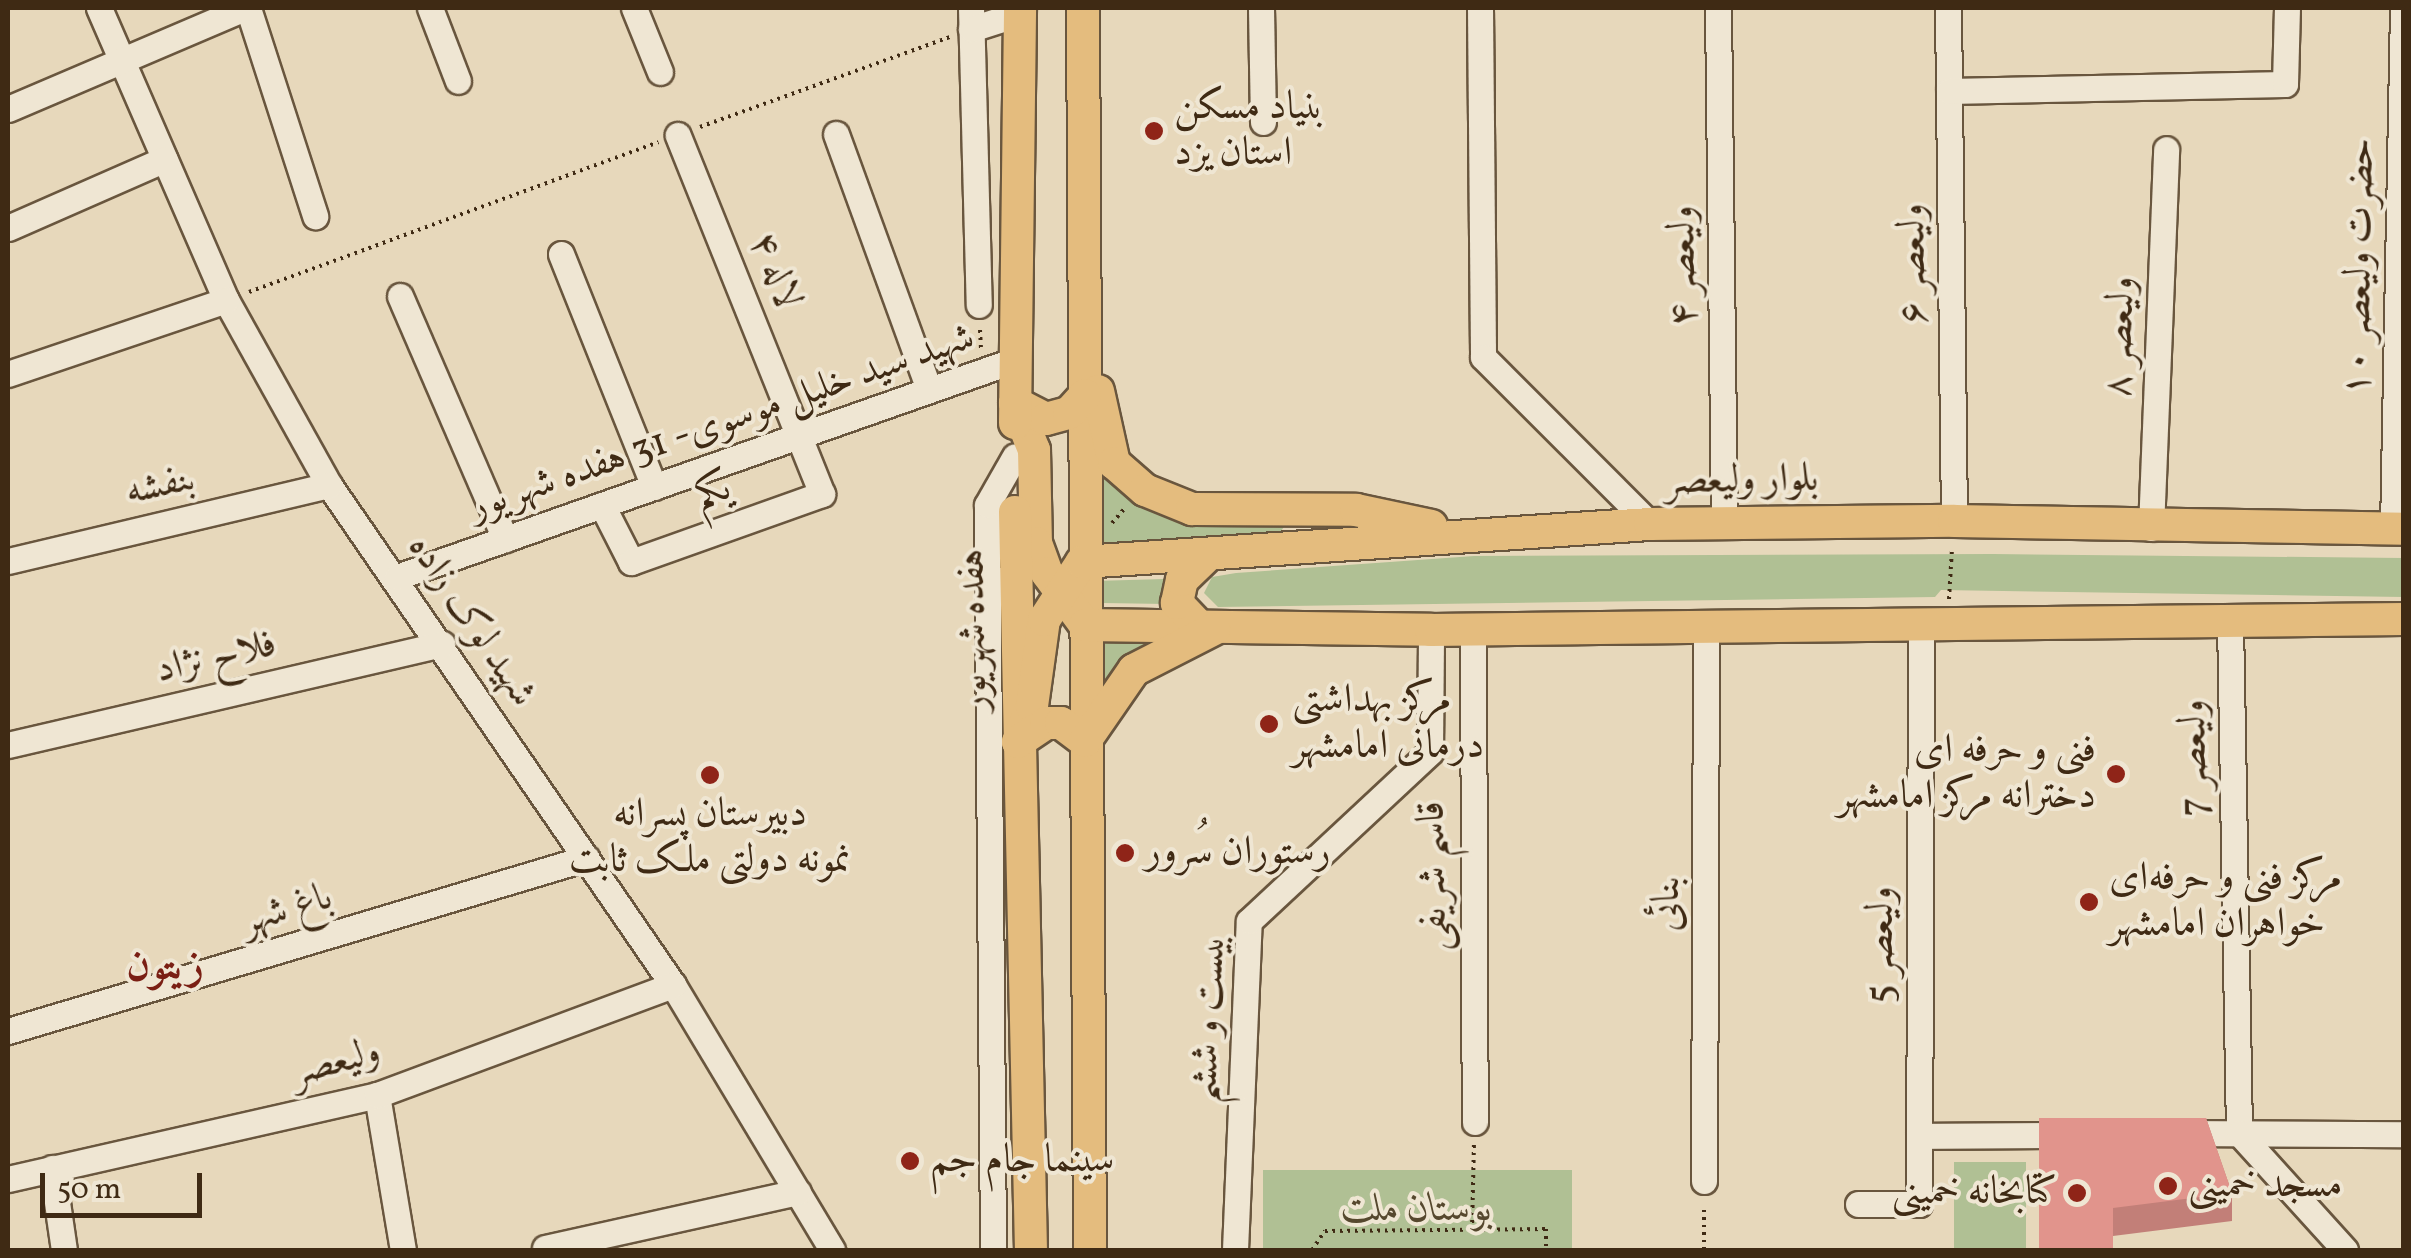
<!DOCTYPE html>
<meta charset="utf-8">
<style>
body{margin:0}
#map{position:relative;width:2411px;height:1258px;overflow:hidden;background:#e7d8bb;font-family:Vollkorn,Amiri,serif}
div>[style]{position:absolute}
.green>*{inset:0;background:#b0c094;transform-origin:0 0}
.path>*{height:4px;margin-top:-2px;transform-origin:0;background:repeating-linear-gradient(90deg,#3f2a14 0 2.5px,transparent 0 7.5px)}
.roads{filter:drop-shadow(2px 0 #69563e) drop-shadow(-2px 0 #69563e) drop-shadow(0 2px #69563e) drop-shadow(0 -2px #69563e)}
.minor>*{height:25px;margin:-12.5px;padding:0 12.5px;transform-origin:12.5px;border-radius:12.5px;background:#efe6d3}
.major>*{height:32px;margin:-16px;padding:0 16px;transform-origin:16px;border-radius:16px;background:#e4bc7e}
.wall>*{inset:0;background:#c27f78}
.building>*{inset:0;background:#e1948c}
.dots>*{width:28px;height:28px;translate:-50% -50%;box-sizing:border-box;border:5px solid #efe6d3;border-radius:50%}
span{translate:-50% -50%;white-space:nowrap;text-align:center;line-height:1.15;-webkit-text-stroke:8px #efe6d3;paint-order:stroke}
.poi-label{font-size:40px;color:#3f2a14}
.left{translate:0 -50%;text-align:left}
.right{translate:-100% -50%;text-align:right}
.street-label{font-size:40px;color:#3f2a14}
.park-label{font-size:40px;color:#56482e;font-style:italic}
.neighbourhood-label{font-size:42px;color:#7a1f14;font-weight:700}
.frame{position:absolute;inset:0;border:10px solid #3f2a14;pointer-events:none}
.scale{position:absolute;left:40px;top:1173px;width:162px;height:45px;box-sizing:border-box;border:5px solid #3f2a14;border-top:0;padding-left:12px;font-size:30px;line-height:35px;white-space:nowrap;color:#3f2a14;-webkit-text-stroke:8px #efe6d3;paint-order:stroke}
</style>
<div id="map">
<div class="green">
<div style="clip-path:polygon(1102px 471px,1131px 499px,1177px 520px,1284px 527px,1274px 540px,1094px 543px)"></div>
<div style="clip-path:polygon(1993px 554px,2403px 558px,2403px 597px,1941px 590px,1935px 597px,1218px 607px,1204px 593px,1212px 577px,1236px 573px,1474px 556px)"></div>
<div style="clip-path:polygon(1164px 579px,1171px 590px,1165px 604px,1102px 603px,1094px 581px)"></div>
<div style="clip-path:polygon(1182px 636px,1096px 718px,1096px 643px)"></div>
<div style="left:1954px;top:1162px;width:72px;height:88px"></div>
<div style="left:1263px;top:1170px;width:309px;height:80px"></div>
</div>
<div class="path">
<div style="left:700px;top:127px;width:266px;rotate:-19.8deg"></div>
<div style="left:249px;top:292px;width:436px;rotate:-20.1deg"></div>
<div style="left:980px;top:330px;width:20px;rotate:87deg"></div>
<div style="left:1112px;top:523px;width:18px;rotate:-49deg"></div>
<div style="left:1949px;top:599px;width:50px;rotate:-86.6deg"></div>
<div style="left:1472px;top:1230px;width:86px;rotate:-88.7deg"></div>
<div style="left:1312px;top:1250px;width:23px;rotate:-56deg"></div>
<div style="left:1325px;top:1231px;width:221px;rotate:-0.5deg"></div>
<div style="left:1546px;top:1229px;width:21px;rotate:90deg"></div>
<div style="left:1704px;top:1250px;width:45px;rotate:-90deg"></div>
</div>
<div class="roads">
<div class="minor">
<div style="left:99px;top:8px;width:318px;rotate:66.5deg"></div>
<div style="left:226px;top:300px;width:212px;rotate:60.9deg"></div>
<div style="left:329px;top:485px;width:607px;rotate:55.47deg"></div>
<div style="left:673px;top:985px;width:309px;rotate:59deg"></div>
<div style="left:248px;top:8px;width:219px;rotate:72.1deg"></div>
<div style="left:430px;top:8px;width:78px;rotate:69deg"></div>
<div style="left:634px;top:8px;width:69px;rotate:67.9deg"></div>
<div style="left:971px;top:8px;width:297px;rotate:88.5deg"></div>
<div style="left:1261px;top:8px;width:114px;rotate:89deg"></div>
<div style="left:1480px;top:8px;width:349px;rotate:89.5deg"></div>
<div style="left:1483px;top:357px;width:236px;rotate:45deg"></div>
<div style="left:1718px;top:8px;width:515px;rotate:89.33deg"></div>
<div style="left:1948px;top:8px;width:513px;rotate:89.33deg"></div>
<div style="left:971px;top:29px;width:52px;rotate:-17.7deg"></div>
<div style="left:1949px;top:91px;width:336px;rotate:-1.2deg"></div>
<div style="left:2285px;top:84px;width:76px;rotate:-88.5deg"></div>
<div style="left:8px;top:109px;width:258px;rotate:-23.1deg"></div>
<div style="left:836px;top:134px;width:272px;rotate:70deg"></div>
<div style="left:8px;top:228px;width:171px;rotate:-23.7deg"></div>
<div style="left:561px;top:254px;width:251px;rotate:68.2deg"></div>
<div style="left:400px;top:296px;width:265px;rotate:66.6deg"></div>
<div style="left:8px;top:374px;width:230px;rotate:-18.7deg"></div>
<div style="left:602px;top:505px;width:64px;rotate:63deg"></div>
<div style="left:631px;top:562px;width:203px;rotate:-19.6deg"></div>
<div style="left:822px;top:494px;width:387px;rotate:-111.9deg"></div>
<div style="left:2151px;top:528px;width:379px;rotate:-87.7deg"></div>
<div style="left:2393px;top:529px;width:521px;rotate:-88.9deg"></div>
<div style="left:8px;top:561px;width:330px;rotate:-13.3deg"></div>
<div style="left:397px;top:577px;width:655px;rotate:-19.35deg"></div>
<div style="left:2230px;top:621px;width:512px;rotate:88.99deg"></div>
<div style="left:1473px;top:629px;width:493px;rotate:89.8deg"></div>
<div style="left:8px;top:745px;width:446px;rotate:-13.1deg"></div>
<div style="left:8px;top:1031px;width:604px;rotate:-16.64deg"></div>
<div style="left:377px;top:1095px;width:157px;rotate:80.5deg"></div>
<div style="left:2179px;top:1133px;width:225px;rotate:0.3deg"></div>
<div style="left:2239px;top:1133px;width:158px;rotate:47.8deg"></div>
<div style="left:1919px;top:1136px;width:155px;rotate:-0.4deg"></div>
<div style="left:52px;top:1168px;width:83px;rotate:81.7deg"></div>
<div style="left:8px;top:1179px;width:378px;rotate:-12.8deg"></div>
<div style="left:377px;top:1095px;width:316px;rotate:-20.4deg"></div>
<div style="left:1704px;top:1181px;width:555px;rotate:-89.79deg"></div>
<div style="left:1858px;top:1204px;width:61px"></div>
<div style="left:1919px;top:1204px;width:580px;rotate:-89.8deg"></div>
<div style="left:545px;top:1248px;width:259px;rotate:-12.5deg"></div>
<div style="left:993px;top:1250px;width:745px;rotate:-90.46deg"></div>
<div style="left:987px;top:505px;width:56px;rotate:-60.3deg"></div>
<div style="left:1235px;top:1250px;width:329px;rotate:-87.6deg"></div>
<div style="left:1249px;top:921px;width:248px;rotate:-43deg"></div>
<div style="left:1430px;top:752px;width:122px;rotate:-89.5deg"></div>
</div>
<div class="major">
<div style="left:1083px;top:8px;width:1242px;rotate:89.68deg"></div>
<div style="left:1098px;top:391px;width:74px;rotate:77.5deg"></div>
<div style="left:1114px;top:463px;width:41px;rotate:41.1deg"></div>
<div style="left:1145px;top:490px;width:51px;rotate:22deg"></div>
<div style="left:1192px;top:509px;width:164px;rotate:0.3deg"></div>
<div style="left:1356px;top:510px;width:77px;rotate:12deg"></div>
<div style="left:1015px;top:403px;width:51px;rotate:68deg"></div>
<div style="left:1034px;top:450px;width:93px;rotate:88.8deg"></div>
<div style="left:1036px;top:543px;width:32px;rotate:70deg"></div>
<div style="left:1047px;top:573px;width:64px;rotate:53.8deg"></div>
<div style="left:1085px;top:625px;width:346px;rotate:0.8deg"></div>
<div style="left:1431px;top:630px;width:973px;rotate:-0.65deg"></div>
<div style="left:1015px;top:403px;width:35px;rotate:27deg"></div>
<div style="left:1046px;top:419px;width:24px;rotate:-15deg"></div>
<div style="left:1069px;top:413px;width:24px;rotate:-48deg"></div>
<div style="left:1015px;top:423px;width:415px;rotate:-89.3deg"></div>
<div style="left:1015px;top:512px;width:738px;rotate:88.76deg"></div>
<div style="left:1199px;top:626px;width:32px;rotate:-134deg"></div>
<div style="left:1177px;top:603px;width:24px;rotate:-78deg"></div>
<div style="left:1182px;top:580px;width:37px;rotate:-44deg"></div>
<div style="left:1018px;top:742px;width:39px;rotate:-69deg"></div>
<div style="left:1032px;top:706px;width:87px;rotate:-82.1deg"></div>
<div style="left:1044px;top:620px;width:69px;rotate:-56.8deg"></div>
<div style="left:1082px;top:562px;width:569px;rotate:-3.83deg"></div>
<div style="left:1650px;top:524px;width:304px;rotate:-0.6deg"></div>
<div style="left:1954px;top:521px;width:450px;rotate:1deg"></div>
<div style="left:1018px;top:742px;width:34px;rotate:-34deg"></div>
<div style="left:1046px;top:723px;width:15px"></div>
<div style="left:1061px;top:723px;width:30px;rotate:37deg"></div>
<div style="left:1085px;top:741px;width:86px;rotate:-55.4deg"></div>
<div style="left:1134px;top:670px;width:90px;rotate:-27.1deg"></div>
</div>
</div>
<div class="wall">
<div style="clip-path:polygon(2206px 1118px,2232px 1193px,2232px 1221px,2113px 1236px,2039px 1250px)"></div>
</div>
<div class="building">
<div style="clip-path:polygon(2039px 1118px,2206px 1118px,2232px 1193px,2113px 1208px,2113px 1250px,2039px 1250px)"></div>
</div>
<div class="dots">
<div style="left:1154px;top:131px;background:#8f2418"></div>
<div style="left:1269px;top:724px;background:#8f2418"></div>
<div style="left:2116px;top:774px;background:#8f2418"></div>
<div style="left:710px;top:775px;background:#8f2418"></div>
<div style="left:1125px;top:853px;background:#8f2418"></div>
<div style="left:2089px;top:902px;background:#8f2418"></div>
<div style="left:910px;top:1161px;background:#8f2418"></div>
<div style="left:2168px;top:1186px;background:#8f2418"></div>
<div style="left:2077px;top:1193px;background:#8f2418"></div>
</div>
<div class="poi-label">
<span class="left" style="left:1174px;top:131px">بنیاد مسکن<br>استان یزد</span>
<span class="left" style="left:1292px;top:724px">مرکز بهداشتی<br>درمانی امامشهر</span>
<span class="right" style="left:2096px;top:774px">فنی و حرفه ای<br>دخترانه مرکز امامشهر</span>
<span style="left:710px;top:838px">دبیرستان پسرانه<br>نمونه دولتی ملک ثابت</span>
<span class="left" style="left:1145px;top:853px">رستوران سُرور</span>
<span class="left" style="left:2109px;top:902px">مرکز فنی و حرفه‌ای<br>خواهران امامشهر</span>
<span class="left" style="left:930px;top:1161px">سینما جام جم</span>
<span class="left" style="left:2188px;top:1186px">مسجد خمینی</span>
<span class="right" style="left:2057px;top:1193px">کتابخانه خمینی</span>
</div>
<div class="street-label">
<span style="left:1914px;top:264px;rotate:-91deg">ولیعصر ۶</span>
<span style="left:1684px;top:266px;rotate:-91deg">ولیعصر ۴</span>
<span style="left:2360px;top:267px;rotate:-89deg">حضرت ولیعصر ۱۰</span>
<span style="left:774px;top:271px;rotate:68deg">لاله ۴</span>
<span style="left:2121px;top:337px;rotate:-88deg">ولیعصر ۸</span>
<span style="left:722px;top:423px;rotate:-19deg">شهید سید خلیل موسوی- 31 هفده شهریور</span>
<span style="left:1742px;top:481px;rotate:-1deg">بلوار ولیعصر</span>
<span style="left:160px;top:486px;rotate:-13deg">بنفشه</span>
<span style="left:713px;top:493px;rotate:-20deg">یکم</span>
<span style="left:471px;top:621px;rotate:56deg">شهید لوک زاده</span>
<span style="left:974px;top:630px;rotate:-91deg">هفده شهریور</span>
<span style="left:216px;top:658px;rotate:-13deg">فلاح نژاد</span>
<span style="left:2195px;top:758px;rotate:-91deg">ولیعصر 7</span>
<span style="left:1434px;top:876px;rotate:-91deg">قاسم شریفی</span>
<span style="left:1668px;top:904px;rotate:-90deg">بنائی</span>
<span style="left:287px;top:910px;rotate:-17deg">باغ شهر</span>
<span style="left:1882px;top:945px;rotate:-90deg">ولیعصر 5</span>
<span style="left:1209px;top:1019px;rotate:-87deg">بیست و ششم</span>
<span style="left:336px;top:1063px;rotate:-15deg">ولیعصر</span>
</div>
<div class="park-label">
<span style="left:1417px;top:1210px">بوستان ملت</span>
</div>
<div class="neighbourhood-label">
<span style="left:165px;top:968px">زیتون</span>
</div>
<div class="frame"></div>
<div class="scale">50 m</div>
</div>
